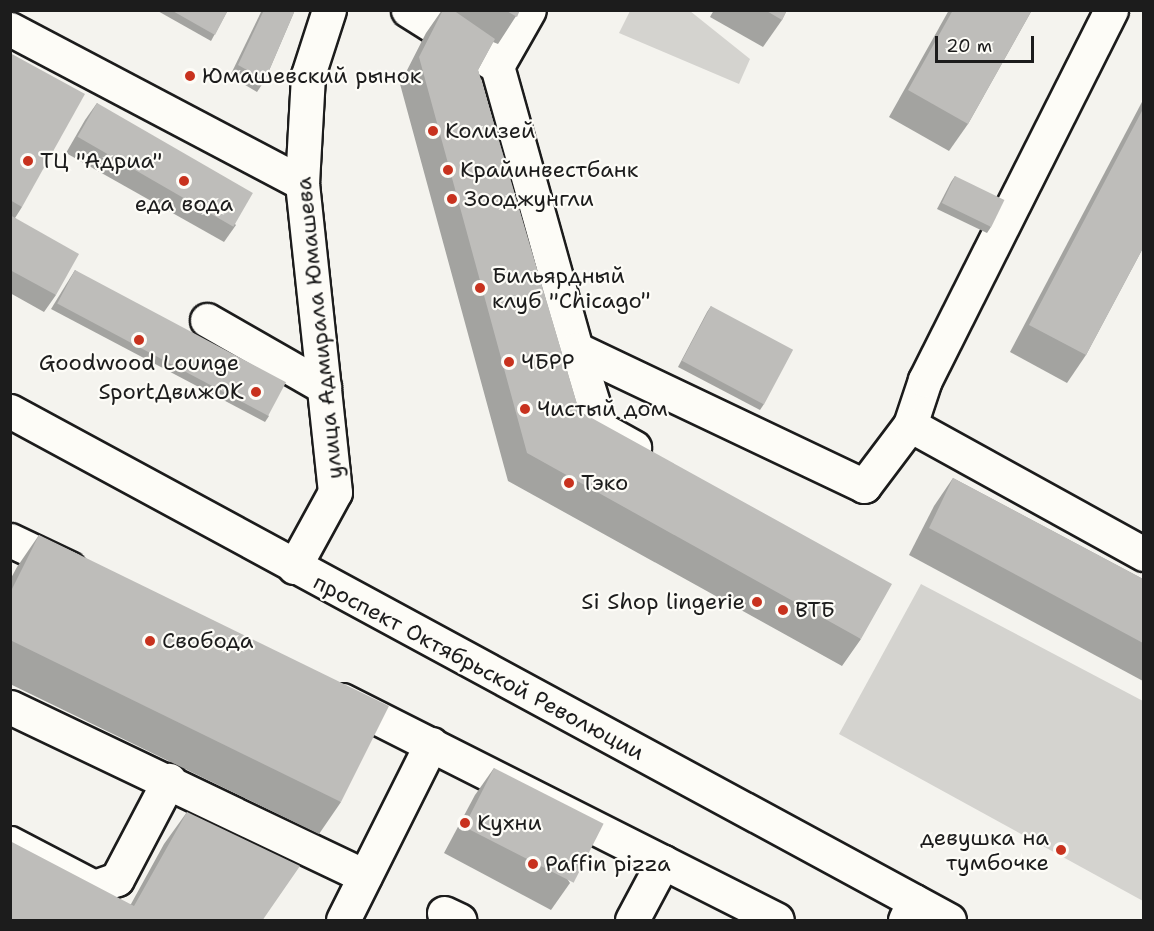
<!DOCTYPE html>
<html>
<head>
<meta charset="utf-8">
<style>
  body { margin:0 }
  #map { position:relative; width:1154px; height:931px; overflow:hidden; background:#f4f3ee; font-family:"Shantell Sans",sans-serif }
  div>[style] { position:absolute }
  .green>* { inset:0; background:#d4d3cf }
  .roads { filter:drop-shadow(2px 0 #1c1c1c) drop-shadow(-2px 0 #1c1c1c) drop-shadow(0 2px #1c1c1c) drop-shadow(0 -2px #1c1c1c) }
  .minor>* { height:33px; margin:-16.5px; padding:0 16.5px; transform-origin:16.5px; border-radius:16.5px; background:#fdfcf7 }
  .major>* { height:33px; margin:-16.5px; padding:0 16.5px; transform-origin:16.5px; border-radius:16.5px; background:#fdfcf7 }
  .wall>* { inset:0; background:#a3a3a0 }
  .building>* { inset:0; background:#bebdba; transform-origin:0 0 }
  .dots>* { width:16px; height:16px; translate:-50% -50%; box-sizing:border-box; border:3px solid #fdfcf7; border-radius:50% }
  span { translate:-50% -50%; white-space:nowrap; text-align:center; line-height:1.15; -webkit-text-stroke:4.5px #fdfcf7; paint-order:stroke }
  .poi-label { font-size:22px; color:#1c1c1c }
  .left { translate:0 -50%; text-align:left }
  .right { translate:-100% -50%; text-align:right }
  .street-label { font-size:22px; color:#1c1c1c }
  .frame { position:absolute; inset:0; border:12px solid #1c1c1c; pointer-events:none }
  .scale { position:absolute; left:935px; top:36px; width:99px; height:27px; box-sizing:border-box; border:3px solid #1c1c1c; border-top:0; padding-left:8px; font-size:18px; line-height:21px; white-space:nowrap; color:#1c1c1c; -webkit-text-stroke:4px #fdfcf7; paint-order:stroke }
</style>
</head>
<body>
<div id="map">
  <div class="green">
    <i style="clip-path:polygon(630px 11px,690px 11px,750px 59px,739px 84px,619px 33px)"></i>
    <i style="clip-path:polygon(921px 584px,1143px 701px,1143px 901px,839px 734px)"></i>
  </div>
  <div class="roads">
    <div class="minor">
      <i style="left:408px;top:10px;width:105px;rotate:32.2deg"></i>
      <i style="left:497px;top:66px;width:294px;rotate:74.4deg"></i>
      <i style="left:576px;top:349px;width:319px;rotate:25.4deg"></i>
      <i style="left:864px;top:486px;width:76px;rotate:-53deg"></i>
      <i style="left:910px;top:425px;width:47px;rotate:-71.6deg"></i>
      <i style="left:925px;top:380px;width:414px;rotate:-63.3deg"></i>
      <i style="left:10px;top:29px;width:330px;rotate:27.8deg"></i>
      <i style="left:497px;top:66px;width:64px;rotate:-60.3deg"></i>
      <i style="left:207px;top:320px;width:135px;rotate:29.8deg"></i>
      <i style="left:576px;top:349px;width:84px;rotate:72.6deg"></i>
      <i style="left:601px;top:429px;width:38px;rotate:29deg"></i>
      <i style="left:910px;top:425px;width:267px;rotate:28.9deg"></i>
      <i style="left:10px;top:540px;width:65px;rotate:25.4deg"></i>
      <i style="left:294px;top:567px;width:85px;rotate:-61.3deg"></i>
      <i style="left:335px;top:492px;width:311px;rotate:-96.1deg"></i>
      <i style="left:302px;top:183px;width:108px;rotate:-86.8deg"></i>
      <i style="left:308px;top:75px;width:68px;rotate:-72.1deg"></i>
      <i style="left:342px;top:700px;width:487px;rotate:26.8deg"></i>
      <i style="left:10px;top:707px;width:393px;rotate:25.5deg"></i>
      <i style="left:10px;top:843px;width:95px;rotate:27.6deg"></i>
      <i style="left:94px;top:887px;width:24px;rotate:-19deg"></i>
      <i style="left:117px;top:879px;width:112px;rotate:-62.3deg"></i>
      <i style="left:444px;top:913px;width:17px;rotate:25deg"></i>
      <i style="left:343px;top:920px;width:197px;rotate:-63.4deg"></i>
      <i style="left:632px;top:920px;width:66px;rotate:-61.9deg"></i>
      <i style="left:905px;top:920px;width:21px;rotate:-65deg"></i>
    </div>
    <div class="major">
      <i style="left:10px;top:411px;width:1068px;rotate:28.46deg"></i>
    </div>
  </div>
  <div class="wall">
    <i style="clip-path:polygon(156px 10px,228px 10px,211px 41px)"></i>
    <i style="clip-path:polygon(262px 10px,295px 10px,265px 80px,257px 92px,230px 76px)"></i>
    <i style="clip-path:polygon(442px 10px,520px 10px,498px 44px,493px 42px,478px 70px,579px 411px,861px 639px,842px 666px,508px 481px,400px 84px,426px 33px)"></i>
    <i style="clip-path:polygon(714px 10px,787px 10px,782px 20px,763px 47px,710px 17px)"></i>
    <i style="clip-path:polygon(949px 10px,1032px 10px,968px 124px,949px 151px,889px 117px)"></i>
    <i style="clip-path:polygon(10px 53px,22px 207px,15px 218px,56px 295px,44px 312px,10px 293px)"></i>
    <i style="clip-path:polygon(1143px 100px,1143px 248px,1086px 355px,1067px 383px,1010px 352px)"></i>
    <i style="clip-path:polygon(97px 103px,236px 225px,224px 242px,66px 153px,85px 120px)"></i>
    <i style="clip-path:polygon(955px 176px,991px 227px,987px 233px,937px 209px,951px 182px)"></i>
    <i style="clip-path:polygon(75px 270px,269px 416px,265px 422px,51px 309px)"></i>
    <i style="clip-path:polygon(711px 306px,764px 404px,760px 410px,678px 367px,707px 312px)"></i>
    <i style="clip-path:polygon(953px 478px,1143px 579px,1143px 681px,909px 555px,934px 506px)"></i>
    <i style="clip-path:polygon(39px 535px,341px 802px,319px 834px,10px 684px,10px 580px,17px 567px)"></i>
    <i style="clip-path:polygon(494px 768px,570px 883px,551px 910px,444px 853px,475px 795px)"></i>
    <i style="clip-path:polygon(187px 812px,262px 921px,10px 921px,131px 904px,164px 844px)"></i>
  </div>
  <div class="building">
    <i style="clip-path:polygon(171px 10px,228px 10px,215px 35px)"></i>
    <i style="clip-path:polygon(264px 10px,295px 10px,265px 80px,238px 65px)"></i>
    <i style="clip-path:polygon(443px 10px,453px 10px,495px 39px,478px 70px,579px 411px,892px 584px,861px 639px,527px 453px,419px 57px)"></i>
    <i style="clip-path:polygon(505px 10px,520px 10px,517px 17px)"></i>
    <i style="clip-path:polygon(765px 10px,787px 10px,782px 20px)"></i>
    <i style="clip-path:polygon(953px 10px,1032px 10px,968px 124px,908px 90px)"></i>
    <i style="clip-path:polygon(10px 53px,85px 94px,22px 207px,10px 200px)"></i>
    <i style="left:97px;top:103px;width:180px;height:39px;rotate:30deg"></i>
    <i style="clip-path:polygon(1143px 109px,1143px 248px,1086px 355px,1029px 325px)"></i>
    <i style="left:955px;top:176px;width:55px;height:30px;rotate:26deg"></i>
    <i style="clip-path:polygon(10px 215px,79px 254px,56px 295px,10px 270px)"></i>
    <i style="left:75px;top:270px;width:239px;height:38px;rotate:28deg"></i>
    <i style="left:711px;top:306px;width:93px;height:62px;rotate:28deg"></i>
    <i style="clip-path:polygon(953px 478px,1143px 579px,1143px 643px,929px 528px)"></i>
    <i style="clip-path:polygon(39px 535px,389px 706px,341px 802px,10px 640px,10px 593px)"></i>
    <i style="left:494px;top:768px;width:123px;height:66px;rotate:27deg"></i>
    <i style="clip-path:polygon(187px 812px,300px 866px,262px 921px,10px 921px,10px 841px,134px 906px)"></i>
  </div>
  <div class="dots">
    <i style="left:190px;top:76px;background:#c8321e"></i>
    <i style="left:433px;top:131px;background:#c8321e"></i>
    <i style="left:28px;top:161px;background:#c8321e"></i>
    <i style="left:448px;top:170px;background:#c8321e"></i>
    <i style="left:184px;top:181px;background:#c8321e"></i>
    <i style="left:452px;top:199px;background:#c8321e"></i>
    <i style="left:480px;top:288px;background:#c8321e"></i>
    <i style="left:139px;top:340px;background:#c8321e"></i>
    <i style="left:509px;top:362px;background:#c8321e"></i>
    <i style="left:256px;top:392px;background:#c8321e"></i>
    <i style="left:525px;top:409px;background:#c8321e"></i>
    <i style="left:569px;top:483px;background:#c8321e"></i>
    <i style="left:757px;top:602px;background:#c8321e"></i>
    <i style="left:783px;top:610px;background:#c8321e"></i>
    <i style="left:150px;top:641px;background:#c8321e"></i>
    <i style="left:465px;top:823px;background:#c8321e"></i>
    <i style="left:1061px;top:850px;background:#c8321e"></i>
    <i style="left:533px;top:864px;background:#c8321e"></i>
  </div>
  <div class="poi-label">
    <span class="left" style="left:202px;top:76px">Юмашевский рынок</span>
    <span class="left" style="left:445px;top:131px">Колизей</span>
    <span class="left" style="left:40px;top:161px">ТЦ "Адриа"</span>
    <span class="left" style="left:460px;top:170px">Крайинвестбанк</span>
    <span class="left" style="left:464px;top:199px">Зооджунгли</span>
    <span style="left:184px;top:204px">еда вода</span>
    <span class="left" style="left:492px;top:288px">Бильярдный<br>клуб "Chicago"</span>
    <span class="left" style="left:521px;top:362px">ЧБРР</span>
    <span style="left:139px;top:363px">Goodwood Lounge</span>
    <span class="right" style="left:244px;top:392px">SportДвижOK</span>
    <span class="left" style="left:537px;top:409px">Чистый дом</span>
    <span class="left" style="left:581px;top:483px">Тэко</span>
    <span class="right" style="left:745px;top:602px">Si Shop lingerie</span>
    <span class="left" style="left:795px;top:610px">ВТБ</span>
    <span class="left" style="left:162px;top:641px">Свобода</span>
    <span class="left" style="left:477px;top:823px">Кухни</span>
    <span class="right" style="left:1049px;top:850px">девушка на<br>тумбочке</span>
    <span class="left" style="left:545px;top:864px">Paffin pizza</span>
  </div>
  <div class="street-label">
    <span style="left:319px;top:328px;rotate:-96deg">улица Адмирала Юмашева</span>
    <span style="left:479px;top:667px;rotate:28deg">проспект Октябрьской Революции</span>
  </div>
  <div class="frame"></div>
  <div class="scale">20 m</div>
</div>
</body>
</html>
